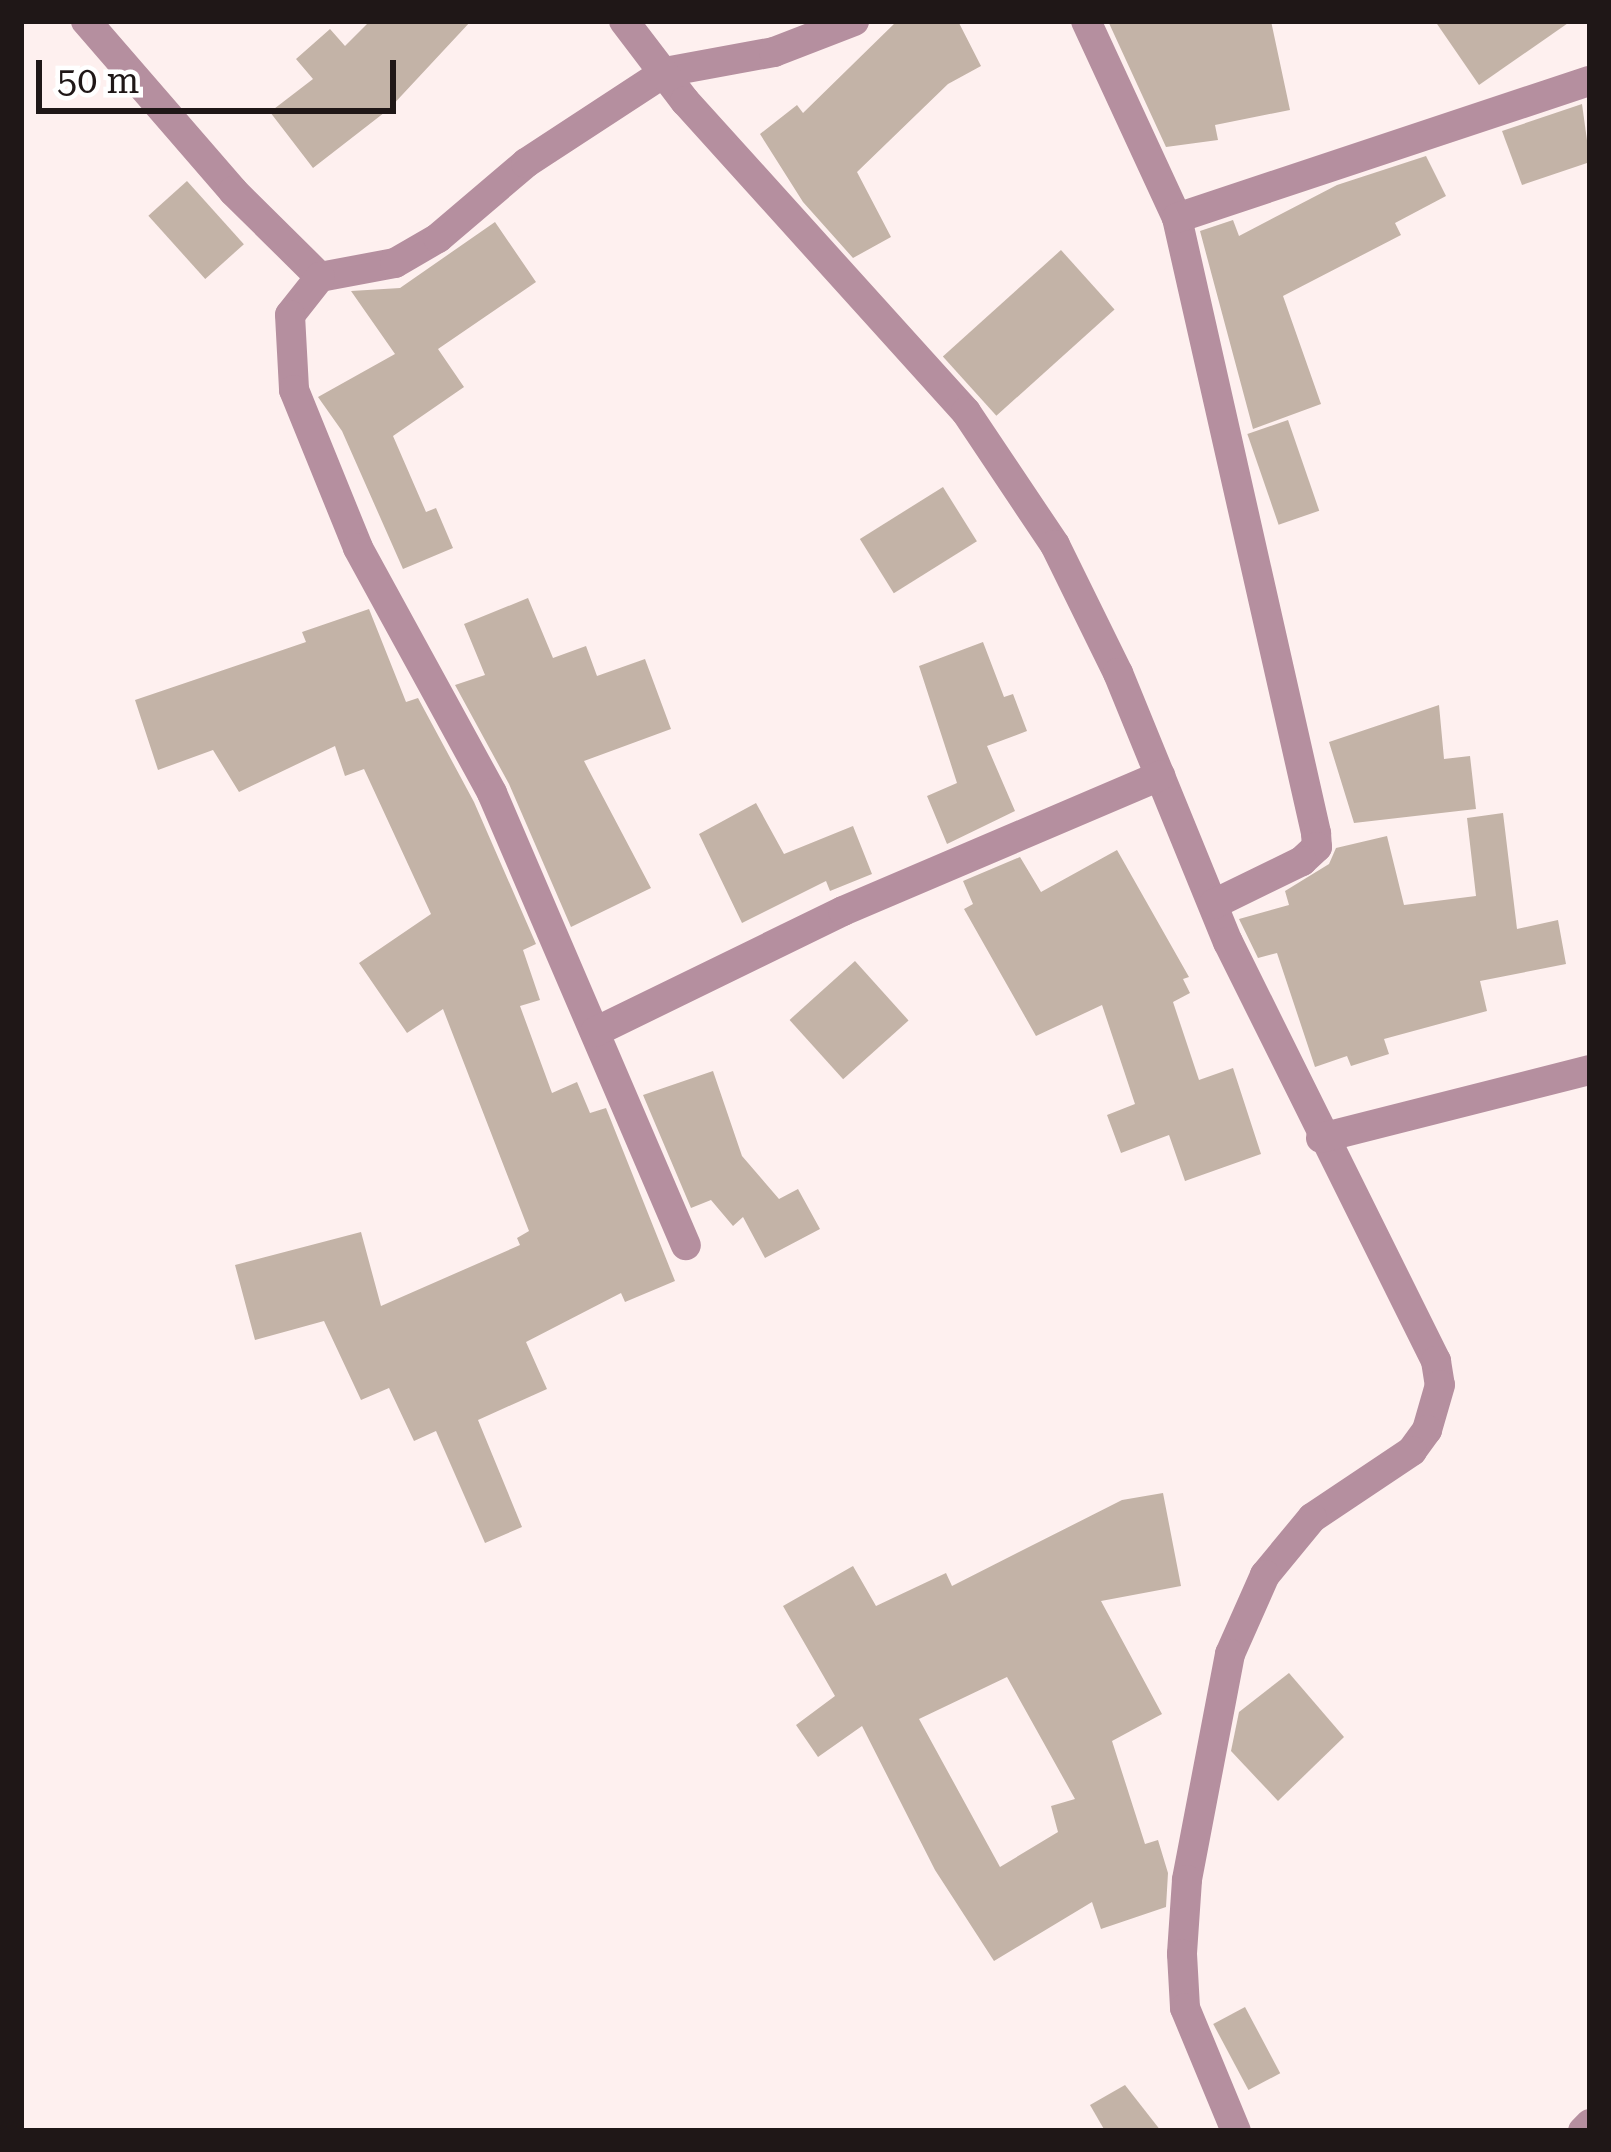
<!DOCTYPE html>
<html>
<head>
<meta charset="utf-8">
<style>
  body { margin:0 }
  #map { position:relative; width:1611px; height:2152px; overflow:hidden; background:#fef0ef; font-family:"Roboto Serif",serif }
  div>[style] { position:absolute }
  .building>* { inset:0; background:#c3b3a7; transform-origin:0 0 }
  .street>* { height:30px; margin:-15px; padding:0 15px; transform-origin:15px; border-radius:15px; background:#b58f9f }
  span { translate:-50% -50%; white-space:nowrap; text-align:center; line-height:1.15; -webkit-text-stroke:9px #fff; paint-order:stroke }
  .frame { position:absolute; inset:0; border:24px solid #1f1717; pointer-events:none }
  .scale { position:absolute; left:36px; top:60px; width:360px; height:54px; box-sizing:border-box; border:6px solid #1f1717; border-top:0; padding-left:15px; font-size:36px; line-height:42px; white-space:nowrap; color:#1f1717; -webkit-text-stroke:9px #fff; paint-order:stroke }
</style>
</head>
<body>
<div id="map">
  <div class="building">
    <i style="clip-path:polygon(370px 21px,471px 21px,389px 109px,313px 168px,270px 112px,313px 79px,296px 59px,330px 29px,345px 46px)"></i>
    <i style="clip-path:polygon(897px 21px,958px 21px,981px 66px,948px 84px,857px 172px,891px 237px,853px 258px,803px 202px,760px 134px,797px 105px,803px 113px)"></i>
    <i style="clip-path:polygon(1108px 21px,1271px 21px,1290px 110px,1215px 125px,1218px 140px,1166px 147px)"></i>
    <i style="clip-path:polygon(1435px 21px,1571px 21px,1479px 85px)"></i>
    <i style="clip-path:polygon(1582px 104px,1590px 162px,1522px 185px,1502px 131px)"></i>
    <i style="clip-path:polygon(1426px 156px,1446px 196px,1395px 223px,1401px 235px,1283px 296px,1321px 404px,1253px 429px,1200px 231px,1233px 220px,1239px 236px,1337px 185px)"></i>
    <i style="left:187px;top:181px;width:85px;height:52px;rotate:48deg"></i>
    <i style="clip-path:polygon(495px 222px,536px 282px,438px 349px,464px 387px,393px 436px,426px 512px,436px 508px,453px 548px,403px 569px,342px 431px,318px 397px,395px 354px,351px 291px,400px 288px)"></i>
    <i style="left:1061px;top:250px;width:80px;height:159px;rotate:48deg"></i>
    <i style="left:1288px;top:420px;width:96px;height:43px;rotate:71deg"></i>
    <i style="left:943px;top:487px;width:64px;height:98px;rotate:58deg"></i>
    <i style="clip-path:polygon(528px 598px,553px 658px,586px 646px,597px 676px,645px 659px,671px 729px,584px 761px,651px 888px,571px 927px,509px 784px,455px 685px,485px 675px,464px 624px)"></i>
    <i style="clip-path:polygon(369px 609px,406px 702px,418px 698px,474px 802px,536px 944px,523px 950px,540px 1000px,520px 1006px,552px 1093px,577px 1082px,590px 1113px,606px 1108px,675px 1281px,625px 1302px,621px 1293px,526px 1342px,547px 1389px,478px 1420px,522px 1527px,485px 1543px,436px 1431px,414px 1441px,389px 1388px,361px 1400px,324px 1321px,255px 1340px,235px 1265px,361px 1232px,381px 1306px,520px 1245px,517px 1238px,529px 1231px,443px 1009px,407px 1033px,359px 963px,431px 914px,364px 769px,345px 776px,335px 746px,239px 792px,213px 750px,158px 770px,135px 700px,306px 642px,302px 632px)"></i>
    <i style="clip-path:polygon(983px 642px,1004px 697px,1013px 694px,1027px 731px,987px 746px,1015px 811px,947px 844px,927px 796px,957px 783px,919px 666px)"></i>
    <i style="clip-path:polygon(1439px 705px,1444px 759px,1470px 756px,1476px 809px,1354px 823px,1329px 742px)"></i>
    <i style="clip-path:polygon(756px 803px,784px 854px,853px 826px,872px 874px,830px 891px,826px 881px,742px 923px,699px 834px)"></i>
    <i style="clip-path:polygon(1503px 813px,1517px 929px,1558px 920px,1566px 964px,1480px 981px,1487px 1011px,1384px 1039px,1389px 1054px,1351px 1066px,1347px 1056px,1315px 1067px,1277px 953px,1258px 958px,1239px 919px,1289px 905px,1285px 891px,1329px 864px,1336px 848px,1387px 836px,1404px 905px,1476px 896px,1467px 818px)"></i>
    <i style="clip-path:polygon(1117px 850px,1189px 977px,1183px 979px,1190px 993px,1173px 1002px,1199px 1080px,1233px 1068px,1261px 1154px,1185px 1181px,1169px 1135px,1121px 1153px,1107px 1115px,1135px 1104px,1102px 1005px,1036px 1036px,964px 909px,973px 904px,963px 881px,1020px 857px,1041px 892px)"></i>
    <i style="left:855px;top:961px;width:80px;height:88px;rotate:48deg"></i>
    <i style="clip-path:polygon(713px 1071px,742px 1156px,779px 1199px,798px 1189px,820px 1229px,765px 1258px,743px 1217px,733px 1226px,711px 1200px,691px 1208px,643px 1095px)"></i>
    <i style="clip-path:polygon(evenodd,1163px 1493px,1181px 1586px,1101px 1601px,1162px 1714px,1112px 1741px,1145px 1844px,1158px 1840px,1168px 1873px,1166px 1907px,1101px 1929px,1092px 1902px,994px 1961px,935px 1870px,862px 1726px,818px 1757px,796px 1725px,835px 1696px,783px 1606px,853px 1566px,876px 1606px,946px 1573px,952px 1586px,1122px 1500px,1163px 1493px,1007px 1677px,1075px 1799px,1051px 1806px,1058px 1832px,1000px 1867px,919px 1719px,1007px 1677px)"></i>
    <i style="clip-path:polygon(1289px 1673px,1344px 1737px,1278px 1801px,1231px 1751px,1239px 1712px)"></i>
    <i style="left:1245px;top:2007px;width:75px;height:36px;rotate:62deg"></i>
    <i style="clip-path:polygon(1125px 2085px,1161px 2131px,1105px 2131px,1090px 2105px)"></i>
  </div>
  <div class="street">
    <i style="left:86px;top:21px;width:225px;rotate:49.1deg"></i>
    <i style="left:233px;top:191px;width:122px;rotate:44.7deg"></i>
    <i style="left:320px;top:277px;width:76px;rotate:-10.6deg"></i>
    <i style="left:395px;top:263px;width:50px;rotate:-30.2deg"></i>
    <i style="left:438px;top:238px;width:116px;rotate:-40.4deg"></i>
    <i style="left:526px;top:163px;width:166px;rotate:-33.2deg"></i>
    <i style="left:665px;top:72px;width:111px;rotate:-10.4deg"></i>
    <i style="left:774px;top:52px;width:86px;rotate:-21.2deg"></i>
    <i style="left:624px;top:21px;width:101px;rotate:52.7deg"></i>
    <i style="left:685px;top:101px;width:419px;rotate:47.9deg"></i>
    <i style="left:966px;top:412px;width:160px;rotate:56.2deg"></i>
    <i style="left:1055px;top:545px;width:143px;rotate:63.8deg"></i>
    <i style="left:1118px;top:673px;width:291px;rotate:67.8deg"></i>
    <i style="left:1228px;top:942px;width:468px;rotate:63.6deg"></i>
    <i style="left:1436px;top:1361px;width:24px;rotate:81deg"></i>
    <i style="left:1440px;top:1385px;width:47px;rotate:106.1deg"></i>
    <i style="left:1427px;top:1430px;width:26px;rotate:126deg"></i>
    <i style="left:1412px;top:1451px;width:120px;rotate:146.2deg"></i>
    <i style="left:1312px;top:1518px;width:74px;rotate:129.5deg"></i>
    <i style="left:1265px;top:1575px;width:86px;rotate:113.9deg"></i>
    <i style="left:1230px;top:1654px;width:230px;rotate:100.8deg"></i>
    <i style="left:1187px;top:1880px;width:74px;rotate:93.9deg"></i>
    <i style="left:1182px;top:1954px;width:54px;rotate:86.8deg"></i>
    <i style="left:1185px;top:2008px;width:133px;rotate:67.5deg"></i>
    <i style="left:1086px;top:21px;width:217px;rotate:65.2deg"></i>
    <i style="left:1177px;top:218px;width:631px;rotate:77.26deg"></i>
    <i style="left:1316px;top:833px;width:14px;rotate:86deg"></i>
    <i style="left:1317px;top:847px;width:21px;rotate:137deg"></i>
    <i style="left:1302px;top:861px;width:98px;rotate:154deg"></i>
    <i style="left:1177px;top:218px;width:435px;rotate:-18.4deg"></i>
    <i style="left:320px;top:277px;width:48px;rotate:128.3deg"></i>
    <i style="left:290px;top:315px;width:75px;rotate:86.9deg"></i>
    <i style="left:294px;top:390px;width:170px;rotate:67.9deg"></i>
    <i style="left:358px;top:548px;width:279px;rotate:61.3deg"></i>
    <i style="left:492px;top:793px;width:492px;rotate:66.8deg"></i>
    <i style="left:595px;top:1032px;width:276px;rotate:-26deg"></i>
    <i style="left:843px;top:911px;width:345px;rotate:-23.1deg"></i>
    <i style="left:1321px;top:1138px;width:277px;rotate:-14.2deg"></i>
    <i style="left:1583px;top:2131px;width:10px;rotate:-45deg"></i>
  </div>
  <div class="frame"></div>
  <div class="scale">50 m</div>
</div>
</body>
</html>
